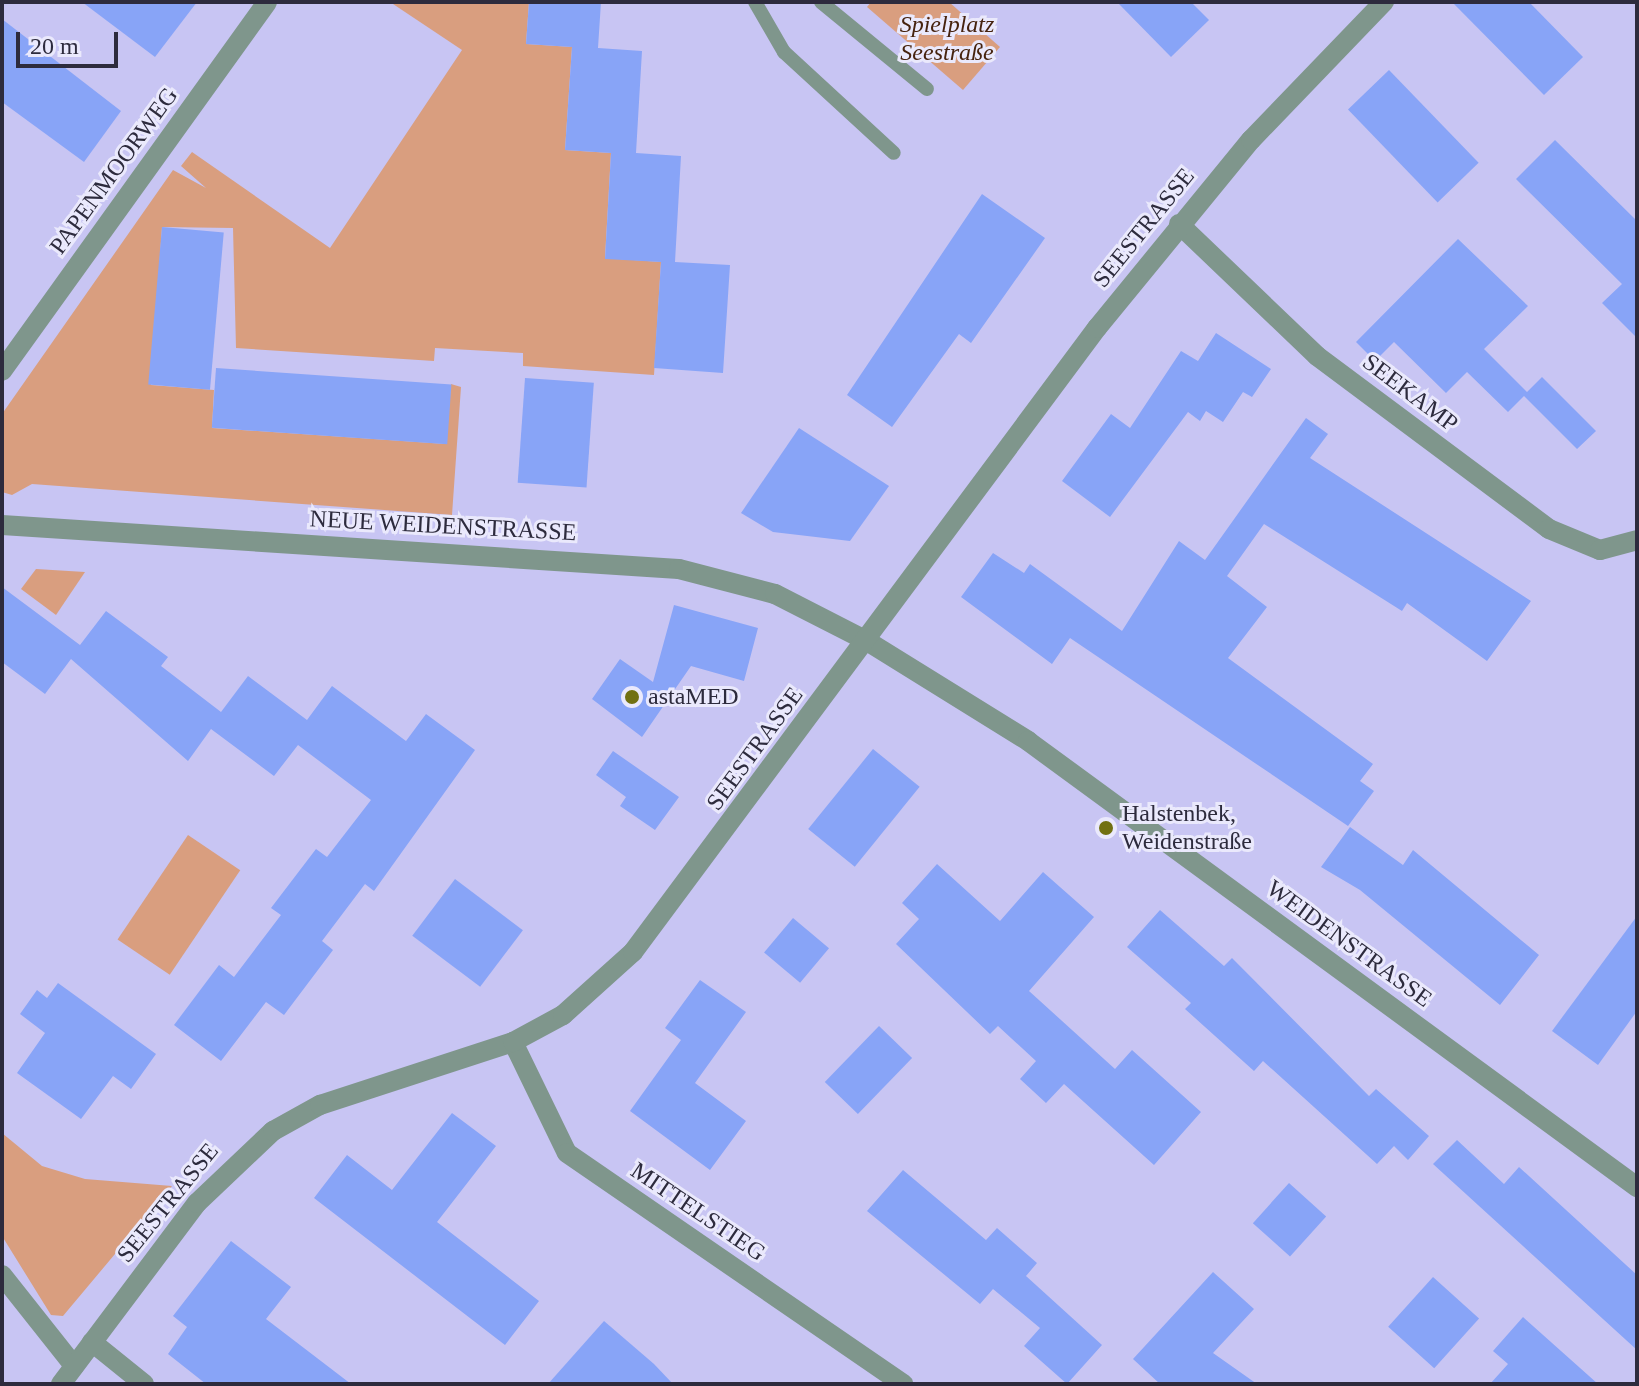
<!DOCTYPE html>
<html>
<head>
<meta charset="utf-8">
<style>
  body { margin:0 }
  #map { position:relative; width:1639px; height:1386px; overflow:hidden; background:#c8c5f3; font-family:"Times New Roman",serif }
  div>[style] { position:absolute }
  .green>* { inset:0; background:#d99e7f; transform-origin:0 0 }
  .building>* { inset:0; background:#88a4f7; transform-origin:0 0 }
  .service>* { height:14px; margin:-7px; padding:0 7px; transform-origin:7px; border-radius:7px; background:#7f968c }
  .minor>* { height:20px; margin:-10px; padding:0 10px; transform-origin:10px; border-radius:10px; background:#7f968c }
  .tertiary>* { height:20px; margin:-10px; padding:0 10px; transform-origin:10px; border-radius:10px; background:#7f968c }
  .dots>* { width:22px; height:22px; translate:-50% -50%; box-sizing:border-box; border:4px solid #eae9fc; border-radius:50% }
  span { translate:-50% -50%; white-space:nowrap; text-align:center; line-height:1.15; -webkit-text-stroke:6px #eae9fc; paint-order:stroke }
  .park-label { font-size:24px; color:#46230f; font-style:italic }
  .street-label { font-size:24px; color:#2d2b3d }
  .poi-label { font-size:24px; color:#2d2b3d }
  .left { translate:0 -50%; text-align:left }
  .frame { position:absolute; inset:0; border:4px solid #2d2b3d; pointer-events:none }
  .scale { position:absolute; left:16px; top:32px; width:102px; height:36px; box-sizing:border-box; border:4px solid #2d2b3d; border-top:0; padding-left:10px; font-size:24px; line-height:28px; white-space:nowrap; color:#2d2b3d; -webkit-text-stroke:6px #eae9fc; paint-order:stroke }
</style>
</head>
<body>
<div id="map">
  <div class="green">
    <i style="clip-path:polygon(390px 2px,529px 2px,526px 44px,572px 47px,565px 150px,611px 153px,605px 258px,661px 262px,654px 375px,523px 366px,523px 353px,435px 348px,434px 361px,236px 348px,233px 228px,162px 227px,151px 385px,214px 390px,212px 428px,446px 444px,451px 384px,461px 387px,452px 515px,32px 484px,12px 495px,2px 492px,2px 414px,173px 170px,206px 188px,181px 166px,192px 152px,330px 248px,462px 50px)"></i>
    <i style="clip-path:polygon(871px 2px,949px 2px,1000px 47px,963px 90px,867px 7px)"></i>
    <i style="clip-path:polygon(36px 569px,85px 572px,56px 615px,21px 589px)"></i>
    <i style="left:188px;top:835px;width:63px;height:126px;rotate:34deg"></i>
    <i style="clip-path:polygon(2px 1133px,42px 1166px,85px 1179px,172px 1186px,63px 1316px,51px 1315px,2px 1236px)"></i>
  </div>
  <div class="building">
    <i style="clip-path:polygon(82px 2px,197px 2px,155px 57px)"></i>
    <i style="clip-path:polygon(529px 2px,601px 2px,598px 48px,642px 51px,636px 153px,681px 156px,675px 262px,730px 265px,723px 373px,654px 368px,661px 262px,605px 259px,611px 153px,565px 150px,572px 47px,526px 44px)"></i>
    <i style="clip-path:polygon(1117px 2px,1191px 2px,1209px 20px,1171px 57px)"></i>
    <i style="clip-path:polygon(1452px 2px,1529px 2px,1583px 57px,1544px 95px)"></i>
    <i style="clip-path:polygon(2px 19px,121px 111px,84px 162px,2px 102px)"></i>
    <i style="left:1389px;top:70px;width:129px;height:57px;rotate:46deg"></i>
    <i style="clip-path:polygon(1555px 140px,1637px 221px,1637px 338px,1602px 303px,1622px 284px,1516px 179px)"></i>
    <i style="clip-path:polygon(982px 194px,1045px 238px,971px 343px,959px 334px,892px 427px,847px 395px)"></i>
    <i style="left:162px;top:227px;width:62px;height:158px;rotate:5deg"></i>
    <i style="clip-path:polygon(1458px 239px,1528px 306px,1484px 349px,1527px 392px,1542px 377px,1596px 431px,1577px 449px,1524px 396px,1508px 412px,1467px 372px,1446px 393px,1394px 342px,1375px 361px,1356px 342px)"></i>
    <i style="clip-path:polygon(1216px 333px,1271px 369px,1252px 397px,1243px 392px,1223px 422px,1206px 411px,1200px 421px,1188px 412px,1110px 517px,1062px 481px,1111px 414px,1130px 428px,1181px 351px,1198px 361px)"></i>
    <i style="left:216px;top:368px;width:236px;height:60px;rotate:4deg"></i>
    <i style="left:525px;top:378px;width:69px;height:105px;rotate:4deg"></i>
    <i style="clip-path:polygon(1306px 418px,1328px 434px,1310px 458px,1531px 601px,1487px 661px,1407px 603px,1402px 611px,1264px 524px,1227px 576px,1267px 607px,1228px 658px,1373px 764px,1360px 781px,1374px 791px,1348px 826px,1070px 638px,1052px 664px,961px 597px,993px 553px,1024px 573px,1030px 564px,1122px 631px,1179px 541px,1205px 560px)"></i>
    <i style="clip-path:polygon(799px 428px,889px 486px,850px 541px,773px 532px,741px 513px)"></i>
    <i style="clip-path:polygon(2px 587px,80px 645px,106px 611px,168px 657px,161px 666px,221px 712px,248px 676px,307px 720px,332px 686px,406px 741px,426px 714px,475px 750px,374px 891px,365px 884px,322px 941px,333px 950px,284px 1015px,266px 1002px,221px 1061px,174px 1025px,219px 965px,234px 977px,281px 915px,271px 908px,316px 849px,327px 857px,371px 800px,298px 745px,274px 776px,211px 729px,188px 761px,71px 659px,45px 694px,2px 662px)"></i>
    <i style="clip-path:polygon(674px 605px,758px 628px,744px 681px,691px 666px,642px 737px,592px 699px,620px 659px,653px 682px)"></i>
    <i style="left:873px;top:749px;width:60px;height:103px;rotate:39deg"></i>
    <i style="clip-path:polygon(613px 751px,679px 797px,655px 830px,620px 806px,626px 797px,596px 775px)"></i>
    <i style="clip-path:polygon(1350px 827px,1403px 865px,1413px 850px,1539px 955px,1500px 1005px,1360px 890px,1321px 867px)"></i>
    <i style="clip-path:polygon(937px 864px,1000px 921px,1043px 872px,1094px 917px,1029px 991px,1115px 1069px,1132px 1050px,1201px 1112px,1154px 1165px,1064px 1084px,1046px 1103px,1020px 1079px,1036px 1061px,998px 1026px,990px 1034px,896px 944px,919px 919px,902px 903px)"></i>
    <i style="left:455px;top:879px;width:85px;height:71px;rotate:37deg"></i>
    <i style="clip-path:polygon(1160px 910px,1224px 966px,1232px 958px,1369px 1096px,1376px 1089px,1429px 1136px,1408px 1160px,1394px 1146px,1377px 1164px,1263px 1061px,1254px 1071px,1185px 1009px,1191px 1003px,1127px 947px)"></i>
    <i style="clip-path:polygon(1637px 916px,1637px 1011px,1598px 1065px,1552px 1031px)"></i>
    <i style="left:793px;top:918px;width:47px;height:45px;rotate:40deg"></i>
    <i style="clip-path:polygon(700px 980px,746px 1012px,695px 1083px,746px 1121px,710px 1170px,630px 1111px,681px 1040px,665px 1028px)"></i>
    <i style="clip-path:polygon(58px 983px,156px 1054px,131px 1089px,113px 1076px,81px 1119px,17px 1073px,45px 1033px,20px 1014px,37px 990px,47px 998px)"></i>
    <i style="left:879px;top:1026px;width:46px;height:78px;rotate:44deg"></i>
    <i style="clip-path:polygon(452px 1113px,496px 1146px,437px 1222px,539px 1301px,505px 1345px,314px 1198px,347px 1155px,392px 1190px)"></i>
    <i style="clip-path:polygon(1457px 1140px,1504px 1184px,1519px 1167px,1637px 1275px,1637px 1350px,1433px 1164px)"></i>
    <i style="clip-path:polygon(903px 1170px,986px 1240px,997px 1228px,1037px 1263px,1026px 1276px,1102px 1345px,1067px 1384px,1024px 1346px,1040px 1328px,993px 1289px,980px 1304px,867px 1211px)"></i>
    <i style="left:1289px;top:1183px;width:50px;height:54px;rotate:42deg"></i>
    <i style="clip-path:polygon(231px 1241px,291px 1287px,266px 1319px,351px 1384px,206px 1384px,168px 1354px,187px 1327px,173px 1316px)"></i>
    <i style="clip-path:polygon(1213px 1272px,1254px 1309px,1213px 1353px,1257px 1384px,1160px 1384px,1133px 1359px)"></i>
    <i style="left:1433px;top:1277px;width:62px;height:67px;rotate:42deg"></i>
    <i style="clip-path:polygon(1523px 1317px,1598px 1384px,1490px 1384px,1508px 1364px,1493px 1351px)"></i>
    <i style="clip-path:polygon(604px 1321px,654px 1364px,673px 1384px,548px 1384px)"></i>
  </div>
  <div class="service">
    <i style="left:755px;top:2px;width:58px;rotate:59.9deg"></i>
    <i style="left:784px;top:52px;width:149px;rotate:42.6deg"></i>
    <i style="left:821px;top:2px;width:137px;rotate:39.4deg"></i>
  </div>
  <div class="minor">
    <i style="left:1179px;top:224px;width:191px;rotate:43.7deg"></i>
    <i style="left:1317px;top:356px;width:289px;rotate:36.7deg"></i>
    <i style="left:1549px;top:529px;width:55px;rotate:22.4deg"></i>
    <i style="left:1600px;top:550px;width:38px;rotate:-15deg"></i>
    <i style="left:2px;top:371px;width:454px;rotate:-54.3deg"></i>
    <i style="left:2px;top:525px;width:678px;rotate:3.72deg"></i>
    <i style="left:679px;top:569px;width:99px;rotate:14.6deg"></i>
    <i style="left:775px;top:594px;width:103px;rotate:27.1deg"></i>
    <i style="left:513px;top:1042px;width:123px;rotate:64.1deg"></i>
    <i style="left:567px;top:1153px;width:408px;rotate:34.5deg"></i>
    <i style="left:2px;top:1275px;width:116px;rotate:51.6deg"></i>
    <i style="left:92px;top:1342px;width:67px;rotate:38.9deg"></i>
  </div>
  <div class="tertiary">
    <i style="left:867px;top:641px;width:190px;rotate:31.8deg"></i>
    <i style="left:1028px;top:741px;width:755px;rotate:36.22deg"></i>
    <i style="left:61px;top:1384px;width:226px;rotate:-53.1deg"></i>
    <i style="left:197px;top:1203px;width:105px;rotate:-43.5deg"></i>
    <i style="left:273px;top:1131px;width:54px;rotate:-29deg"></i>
    <i style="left:320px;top:1105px;width:203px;rotate:-18.1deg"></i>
    <i style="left:513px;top:1042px;width:57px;rotate:-28.4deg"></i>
    <i style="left:563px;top:1015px;width:94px;rotate:-42deg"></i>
    <i style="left:633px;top:952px;width:778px;rotate:-53.37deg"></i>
    <i style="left:1097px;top:328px;width:243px;rotate:-50.7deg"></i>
    <i style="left:1251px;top:140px;width:192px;rotate:-46.1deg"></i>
  </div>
  <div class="dots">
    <i style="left:632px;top:697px;background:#717012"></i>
    <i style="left:1106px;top:828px;background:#717012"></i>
  </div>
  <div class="park-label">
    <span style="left:947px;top:39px">Spielplatz<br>Seestraße</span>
  </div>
  <div class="street-label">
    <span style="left:114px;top:171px;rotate:-54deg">PAPENMOORWEG</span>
    <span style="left:1144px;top:228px;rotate:-51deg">SEESTRASSE</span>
    <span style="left:1410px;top:393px;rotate:37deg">SEEKAMP</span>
    <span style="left:443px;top:526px;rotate:3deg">NEUE WEIDENSTRASSE</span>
    <span style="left:755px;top:749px;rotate:-54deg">SEESTRASSE</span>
    <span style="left:1349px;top:944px;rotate:36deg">WEIDENSTRASSE</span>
    <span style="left:168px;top:1203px;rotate:-51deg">SEESTRASSE</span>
    <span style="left:698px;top:1212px;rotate:34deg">MITTELSTIEG</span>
  </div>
  <div class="poi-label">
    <span class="left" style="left:648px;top:697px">astaMED</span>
    <span class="left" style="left:1122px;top:828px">Halstenbek,<br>Weidenstraße</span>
  </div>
  <div class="frame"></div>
  <div class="scale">20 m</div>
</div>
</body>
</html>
